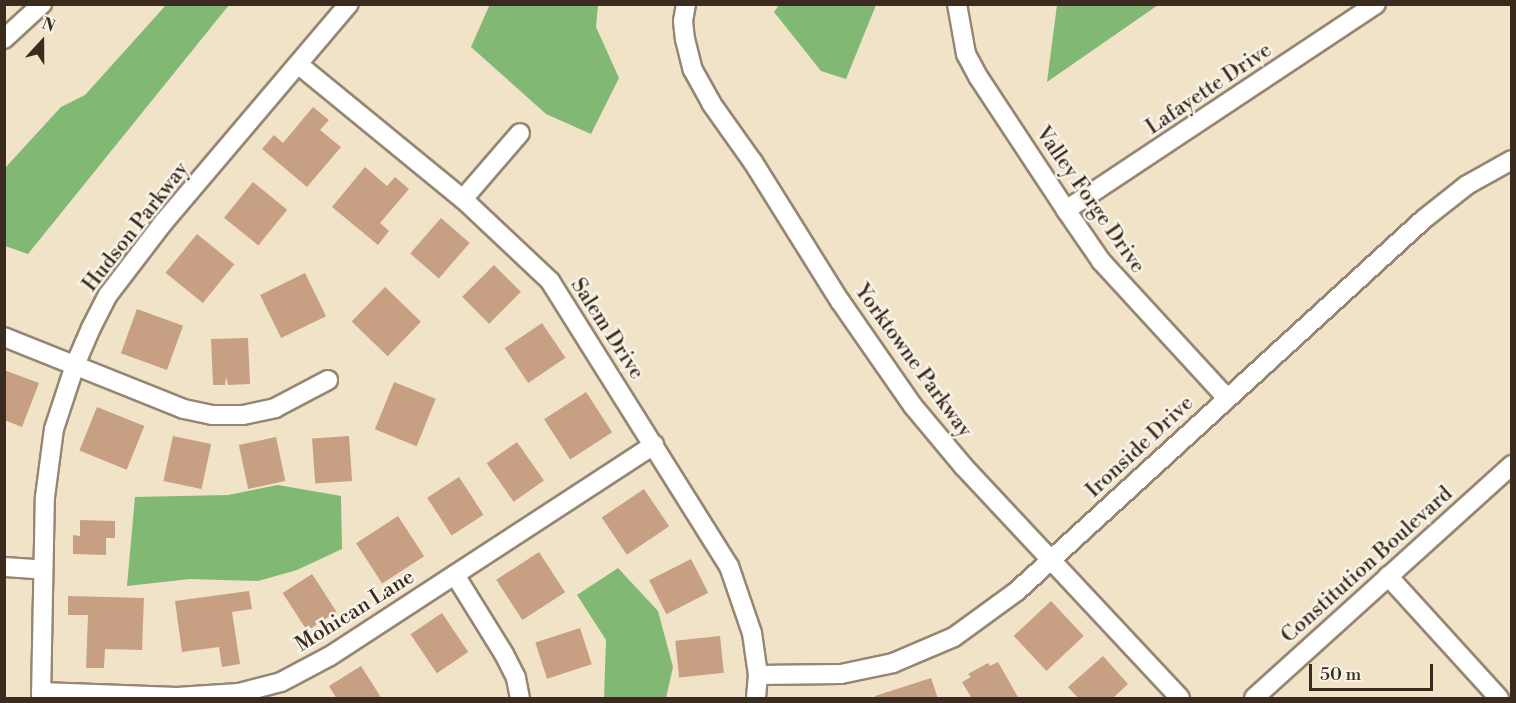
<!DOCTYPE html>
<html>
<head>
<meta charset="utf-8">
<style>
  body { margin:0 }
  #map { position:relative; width:1516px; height:703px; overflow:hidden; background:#f1e3c8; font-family:"Libre Bodoni",serif }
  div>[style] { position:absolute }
  .forest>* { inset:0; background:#81b874 }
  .building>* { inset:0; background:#c79f83; transform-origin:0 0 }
  .roads { filter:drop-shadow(2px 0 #968673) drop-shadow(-2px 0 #968673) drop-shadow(0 2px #968673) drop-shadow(0 -2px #968673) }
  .minor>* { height:18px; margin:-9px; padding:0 9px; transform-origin:9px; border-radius:9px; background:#fff }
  span { translate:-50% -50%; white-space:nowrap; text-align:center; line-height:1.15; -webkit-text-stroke:5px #f7f3e8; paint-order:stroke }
  .street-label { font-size:21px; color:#3b2a1e }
  .frame { position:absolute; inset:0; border:6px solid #3b2a1e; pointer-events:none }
  .north { position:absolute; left:12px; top:12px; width:60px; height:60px; -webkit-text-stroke:4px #f7f3e8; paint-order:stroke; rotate:21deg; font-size:16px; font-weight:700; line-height:24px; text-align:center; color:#3b2a1e }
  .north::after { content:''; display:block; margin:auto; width:21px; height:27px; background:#3b2a1e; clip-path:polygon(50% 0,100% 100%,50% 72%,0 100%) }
  .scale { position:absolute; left:1309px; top:664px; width:124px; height:27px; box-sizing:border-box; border:3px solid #3b2a1e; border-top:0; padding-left:8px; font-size:18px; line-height:21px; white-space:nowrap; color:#3b2a1e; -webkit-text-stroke:4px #f7f3e8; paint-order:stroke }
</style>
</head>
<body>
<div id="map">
  <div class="forest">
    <i style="clip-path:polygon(490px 4px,598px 5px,596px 27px,619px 78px,591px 134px,546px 114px,471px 47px)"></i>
    <i style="clip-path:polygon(166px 5px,229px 5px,28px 254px,5px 246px,5px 168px,61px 107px,85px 95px)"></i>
    <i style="clip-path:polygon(779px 5px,876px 5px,846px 79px,821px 71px,774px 12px)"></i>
    <i style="clip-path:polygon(1057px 5px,1057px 4px,1158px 5px,1047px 82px)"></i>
    <i style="clip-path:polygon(278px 485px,341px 496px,342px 549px,297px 570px,258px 581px,190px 579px,127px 586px,135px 497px,228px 495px)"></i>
    <i style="clip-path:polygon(618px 568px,658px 611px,673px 667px,666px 698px,604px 698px,606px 640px,577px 595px)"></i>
  </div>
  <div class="building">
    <i style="clip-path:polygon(313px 107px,329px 120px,320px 130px,341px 147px,307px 187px,262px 149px,274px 135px,283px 143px)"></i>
    <i style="clip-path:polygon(365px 167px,387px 186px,395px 177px,409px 189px,380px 223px,389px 231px,378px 245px,332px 207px)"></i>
    <i style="left:253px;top:182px;width:44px;height:46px;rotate:39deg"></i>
    <i style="left:441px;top:218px;width:38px;height:47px;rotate:41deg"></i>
    <i style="left:197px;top:234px;width:48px;height:50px;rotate:39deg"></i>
    <i style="left:494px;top:265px;width:38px;height:45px;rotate:45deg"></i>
    <i style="left:305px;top:273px;width:48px;height:50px;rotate:64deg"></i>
    <i style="left:385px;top:287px;width:50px;height:48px;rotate:44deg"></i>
    <i style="left:137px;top:309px;width:49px;height:47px;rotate:20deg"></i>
    <i style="left:542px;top:323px;width:42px;height:45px;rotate:56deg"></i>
    <i style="clip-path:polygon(248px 338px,250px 384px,228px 385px,226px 377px,225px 385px,213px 385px,211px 339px)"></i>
    <i style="clip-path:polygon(4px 370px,39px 383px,22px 427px,4px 420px)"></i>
    <i style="left:394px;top:382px;width:45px;height:51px;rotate:22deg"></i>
    <i style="left:586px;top:392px;width:48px;height:50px;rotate:57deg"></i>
    <i style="left:97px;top:407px;width:51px;height:47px;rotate:22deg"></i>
    <i style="left:173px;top:436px;width:39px;height:46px;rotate:12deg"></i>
    <i style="left:349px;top:436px;width:45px;height:37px;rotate:86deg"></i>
    <i style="left:276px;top:437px;width:45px;height:38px;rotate:78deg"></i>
    <i style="left:517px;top:442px;width:47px;height:37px;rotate:55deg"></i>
    <i style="left:459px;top:477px;width:45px;height:38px;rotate:57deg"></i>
    <i style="left:644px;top:489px;width:45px;height:51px;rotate:56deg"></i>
    <i style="left:398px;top:516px;width:48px;height:50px;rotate:57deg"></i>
    <i style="clip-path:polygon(80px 520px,115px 521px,115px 538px,106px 538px,106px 555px,73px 554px,73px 535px,80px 536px)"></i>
    <i style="left:539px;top:552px;width:48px;height:51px;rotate:57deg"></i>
    <i style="left:691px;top:559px;width:38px;height:47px;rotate:63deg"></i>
    <i style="left:312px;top:574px;width:45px;height:35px;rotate:57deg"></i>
    <i style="clip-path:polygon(249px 591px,252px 609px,232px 612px,240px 664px,222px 667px,219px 647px,182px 652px,175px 601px)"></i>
    <i style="clip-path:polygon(68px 596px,144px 598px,142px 650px,105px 649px,104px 668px,86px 668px,88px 615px,68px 615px)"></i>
    <i style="left:1051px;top:601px;width:48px;height:51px;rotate:47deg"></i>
    <i style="left:442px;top:613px;width:47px;height:38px;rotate:56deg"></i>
    <i style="left:580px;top:628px;width:38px;height:47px;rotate:72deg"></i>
    <i style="left:720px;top:636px;width:37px;height:45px;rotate:84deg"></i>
    <i style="clip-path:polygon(1103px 656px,1128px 684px,1112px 699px,1079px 699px,1068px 687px)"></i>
    <i style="clip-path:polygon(998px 662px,1019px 699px,972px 699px,962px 682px,971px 677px,968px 674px,988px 663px,990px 666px)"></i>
    <i style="clip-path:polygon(361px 666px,382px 699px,337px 699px,329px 686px)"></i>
    <i style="clip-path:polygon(931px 678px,938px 699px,876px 699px,875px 696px)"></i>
  </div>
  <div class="roads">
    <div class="minor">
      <i style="left:686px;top:4px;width:17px;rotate:100deg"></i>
      <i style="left:683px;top:21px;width:18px;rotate:84deg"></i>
      <i style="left:685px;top:39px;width:32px;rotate:76deg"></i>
      <i style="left:693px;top:70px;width:38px;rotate:61deg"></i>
      <i style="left:711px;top:103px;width:72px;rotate:54.6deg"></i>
      <i style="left:753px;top:162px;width:164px;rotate:58deg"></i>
      <i style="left:840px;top:301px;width:128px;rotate:55.2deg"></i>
      <i style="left:913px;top:406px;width:80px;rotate:50.1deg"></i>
      <i style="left:964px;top:467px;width:316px;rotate:46.9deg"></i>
      <i style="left:957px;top:4px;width:51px;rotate:79.8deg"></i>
      <i style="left:966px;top:54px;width:27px;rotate:62deg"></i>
      <i style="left:979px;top:78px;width:158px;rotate:56.6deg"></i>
      <i style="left:1066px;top:210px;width:62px;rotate:55.5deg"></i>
      <i style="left:1101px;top:261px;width:186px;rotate:47.4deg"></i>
      <i style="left:4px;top:39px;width:52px;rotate:-42.6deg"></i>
      <i style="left:299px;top:65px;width:212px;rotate:39.3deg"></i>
      <i style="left:463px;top:199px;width:120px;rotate:43.3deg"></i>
      <i style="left:550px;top:281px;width:337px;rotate:57.9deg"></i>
      <i style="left:729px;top:566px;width:71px;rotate:71.1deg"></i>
      <i style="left:752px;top:633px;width:42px;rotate:81.9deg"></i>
      <i style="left:758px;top:675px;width:23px;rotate:95deg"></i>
      <i style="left:463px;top:199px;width:87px;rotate:-49.2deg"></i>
      <i style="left:1066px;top:210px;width:372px;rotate:-33.6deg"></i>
      <i style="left:4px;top:337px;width:194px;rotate:21.8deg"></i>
      <i style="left:184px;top:409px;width:29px;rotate:12deg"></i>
      <i style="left:212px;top:415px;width:31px"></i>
      <i style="left:243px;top:415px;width:33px;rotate:-12deg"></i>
      <i style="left:275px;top:408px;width:60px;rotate:-27.8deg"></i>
      <i style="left:4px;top:567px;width:39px;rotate:4deg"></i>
      <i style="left:455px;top:575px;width:93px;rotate:58.2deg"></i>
      <i style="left:504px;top:654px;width:27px;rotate:63deg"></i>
      <i style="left:516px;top:678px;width:20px;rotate:79deg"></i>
      <i style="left:1388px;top:576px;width:165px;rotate:47.7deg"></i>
      <i style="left:758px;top:675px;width:83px;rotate:-0.7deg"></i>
      <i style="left:841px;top:674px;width:53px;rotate:-11.9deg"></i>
      <i style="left:893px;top:663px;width:66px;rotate:-23.1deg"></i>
      <i style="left:954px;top:637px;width:78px;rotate:-36.1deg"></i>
      <i style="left:1017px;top:591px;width:551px;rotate:-42.43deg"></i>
      <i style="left:1424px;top:219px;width:55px;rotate:-38.3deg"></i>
      <i style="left:1467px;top:185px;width:51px;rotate:-29.1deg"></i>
      <i style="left:41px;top:692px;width:136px;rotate:2.1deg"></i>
      <i style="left:177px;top:697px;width:62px;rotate:-3.7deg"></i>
      <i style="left:239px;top:693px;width:43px;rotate:-14.7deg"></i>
      <i style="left:281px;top:682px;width:55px;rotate:-28deg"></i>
      <i style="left:330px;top:656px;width:387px;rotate:-33.1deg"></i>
      <i style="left:41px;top:698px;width:201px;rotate:-88.9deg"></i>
      <i style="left:45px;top:497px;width:69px;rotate:-82.5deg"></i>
      <i style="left:54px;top:429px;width:67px;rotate:-71.8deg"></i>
      <i style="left:75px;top:365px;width:40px;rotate:-66.6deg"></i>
      <i style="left:91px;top:328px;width:37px;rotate:-63deg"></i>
      <i style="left:108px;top:295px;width:91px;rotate:-52.6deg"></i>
      <i style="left:163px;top:223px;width:287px;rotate:-49.7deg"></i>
      <i style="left:1254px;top:698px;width:348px;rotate:-42.1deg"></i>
    </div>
  </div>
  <div class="street-label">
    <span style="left:1209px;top:89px;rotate:-34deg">Lafayette Drive</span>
    <span style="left:1090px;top:200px;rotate:55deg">Valley Forge Drive</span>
    <span style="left:136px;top:227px;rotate:-52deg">Hudson Parkway</span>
    <span style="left:607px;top:329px;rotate:57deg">Salem Drive</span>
    <span style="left:913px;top:361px;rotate:54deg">Yorktowne Parkway</span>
    <span style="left:1140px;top:447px;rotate:-43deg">Ironside Drive</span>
    <span style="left:1367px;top:565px;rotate:-42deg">Constitution Boulevard</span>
    <span style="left:355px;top:611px;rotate:-32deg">Mohican Lane</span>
  </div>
  <div class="frame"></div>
  <div class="north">N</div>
  <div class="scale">50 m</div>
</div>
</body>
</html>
